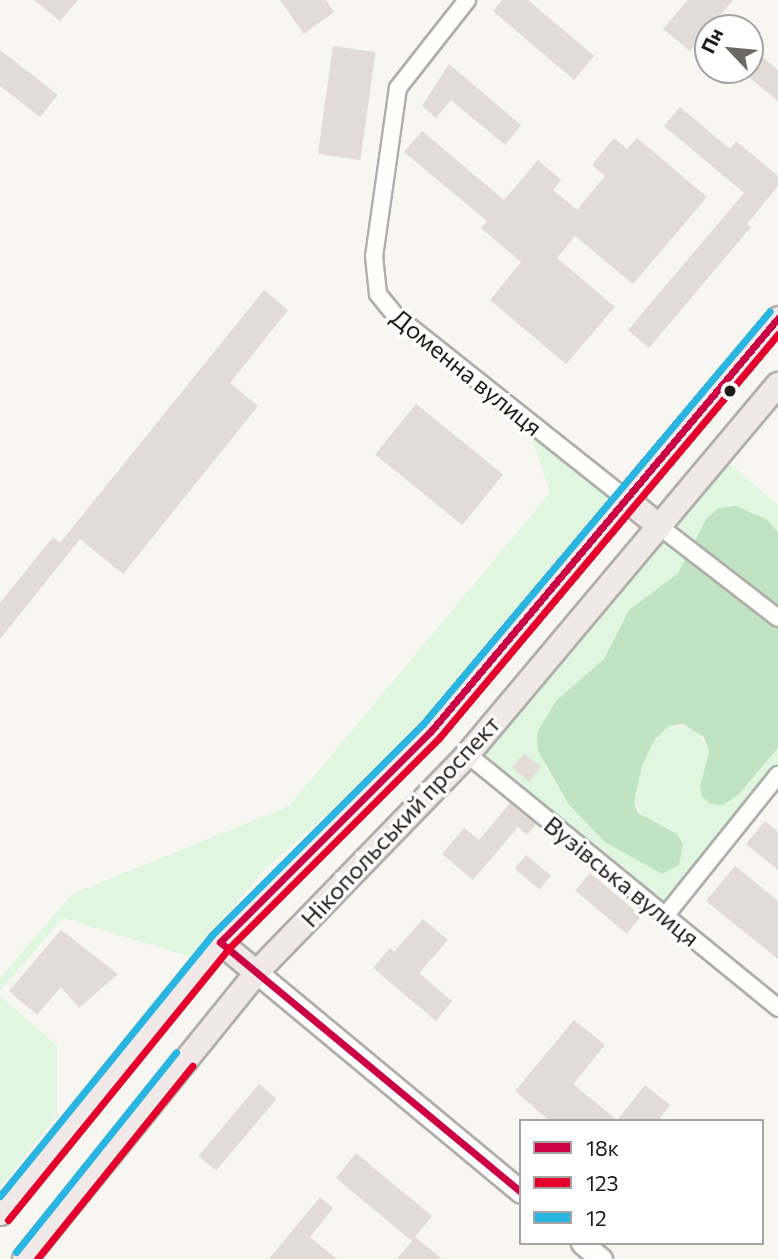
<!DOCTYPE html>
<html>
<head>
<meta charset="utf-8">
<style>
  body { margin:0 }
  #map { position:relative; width:778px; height:1259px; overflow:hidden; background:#f8f6f0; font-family:Commissioner,sans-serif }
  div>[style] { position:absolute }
  .green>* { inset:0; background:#e0f6e1 }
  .forest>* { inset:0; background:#bfe3c3 }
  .building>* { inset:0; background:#e2dbd6; transform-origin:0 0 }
  .roads { filter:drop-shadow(2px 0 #b0aeaa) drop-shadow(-2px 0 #b0aeaa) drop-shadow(0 2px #b0aeaa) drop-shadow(0 -2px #b0aeaa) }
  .street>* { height:16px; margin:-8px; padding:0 8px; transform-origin:8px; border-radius:8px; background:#fefefd }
  .secondary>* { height:21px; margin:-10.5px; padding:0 10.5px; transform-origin:10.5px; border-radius:10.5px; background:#fefefd }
  .primary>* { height:23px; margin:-11.5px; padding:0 11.5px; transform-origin:11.5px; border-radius:11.5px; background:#f0e9e8 }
  .bus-1>* { height:7px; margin:-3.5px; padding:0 3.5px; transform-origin:3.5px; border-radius:3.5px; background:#c04 }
  .bus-2>* { height:7px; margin:-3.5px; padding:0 3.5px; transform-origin:3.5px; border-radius:3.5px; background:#e4002b }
  .bus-3>* { height:7px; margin:-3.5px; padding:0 3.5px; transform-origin:3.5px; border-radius:3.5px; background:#29b5e2 }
  .dots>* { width:19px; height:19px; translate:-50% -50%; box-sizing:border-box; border:4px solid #fff; border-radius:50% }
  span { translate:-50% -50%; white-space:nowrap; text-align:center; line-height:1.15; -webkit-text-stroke:6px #fff; paint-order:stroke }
  .street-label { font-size:24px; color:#1e1c19 }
  .legend { position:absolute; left:519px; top:1119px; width:245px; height:126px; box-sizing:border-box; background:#fff; border:2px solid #a5a4a3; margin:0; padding:9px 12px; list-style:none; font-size:21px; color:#1e1c19 }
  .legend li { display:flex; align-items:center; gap:14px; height:35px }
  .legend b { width:35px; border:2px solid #a5a4a3 }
  .north { position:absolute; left:694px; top:14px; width:70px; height:70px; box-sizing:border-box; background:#fff; border:2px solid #a5a4a3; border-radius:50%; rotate:296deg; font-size:19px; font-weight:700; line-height:28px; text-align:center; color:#1e1c19 }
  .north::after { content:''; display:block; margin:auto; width:24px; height:32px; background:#6a6864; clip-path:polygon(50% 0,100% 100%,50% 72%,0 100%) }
</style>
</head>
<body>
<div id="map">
  <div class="green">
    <i style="clip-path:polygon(530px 433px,616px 502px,429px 725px,265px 869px,191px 957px,63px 918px,0 991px,0 978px,72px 894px,289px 806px,550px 493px)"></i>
    <i style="clip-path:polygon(725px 460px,778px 505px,778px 532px,752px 511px,706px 519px,678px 573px,629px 610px,604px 659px,575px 685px,545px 765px,569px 806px,605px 842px,662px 874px,664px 827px,648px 821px,633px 802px,642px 766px,655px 739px,669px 726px,696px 728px,709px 752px,700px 786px,738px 795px,778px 748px,778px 766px,664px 907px,476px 754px)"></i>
    <i style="clip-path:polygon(0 995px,57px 1046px,57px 1116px,0 1188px)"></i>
  </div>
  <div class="forest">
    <i style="clip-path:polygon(736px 506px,766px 519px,778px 532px,778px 748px,738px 795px,723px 805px,711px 804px,702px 797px,700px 786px,709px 752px,704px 737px,683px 724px,669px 726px,655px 739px,642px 766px,634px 802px,638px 813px,677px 834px,683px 844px,679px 865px,662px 874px,605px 842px,569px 805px,538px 751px,537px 733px,556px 701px,604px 659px,629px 610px,678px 573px,706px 519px,719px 508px)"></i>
  </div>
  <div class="building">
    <i style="clip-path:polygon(34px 0,78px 0,60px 21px)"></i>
    <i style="clip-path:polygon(280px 0,326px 0,334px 12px,304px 34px)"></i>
    <i style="clip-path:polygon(502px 0,528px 0,594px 56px,574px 80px,493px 11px)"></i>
    <i style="clip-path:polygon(688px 0,733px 0,690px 51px,663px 29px)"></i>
    <i style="left:333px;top:46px;width:43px;height:109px;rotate:8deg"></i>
    <i style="clip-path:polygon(750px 46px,778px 70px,778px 101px,750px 78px)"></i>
    <i style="clip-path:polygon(0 50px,58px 95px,40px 117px,0 86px)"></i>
    <i style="clip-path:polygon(449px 64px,521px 125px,505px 145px,451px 100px,436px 118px,422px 106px)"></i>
    <i style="clip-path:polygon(680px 107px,730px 149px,736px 141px,778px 176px,778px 186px,747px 224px,751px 227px,649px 348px,628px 330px,744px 193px,664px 126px)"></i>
    <i style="clip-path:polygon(422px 131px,504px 200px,538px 160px,561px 180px,553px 190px,577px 210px,605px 176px,592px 165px,614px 138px,627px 149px,637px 138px,707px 197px,633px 284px,575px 236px,557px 258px,615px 307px,566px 364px,490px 300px,521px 262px,481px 228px,487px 221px,404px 152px)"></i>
    <i style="clip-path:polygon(264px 290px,288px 310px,230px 383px,258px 406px,123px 574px,80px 539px,0 639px,0 603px,53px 537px,60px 543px)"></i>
    <i style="left:416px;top:404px;width:112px;height:65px;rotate:39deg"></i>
    <i style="left:524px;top:753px;width:22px;height:19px;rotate:39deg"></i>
    <i style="clip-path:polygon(510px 803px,536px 824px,527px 835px,518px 827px,473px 880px,442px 854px,464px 828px,479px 840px)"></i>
    <i style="clip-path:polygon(765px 821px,778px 832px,778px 870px,746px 844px)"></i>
    <i style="left:526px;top:855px;width:32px;height:18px;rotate:39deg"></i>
    <i style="clip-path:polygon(735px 866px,778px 901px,778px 959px,706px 901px)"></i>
    <i style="left:590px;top:873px;width:67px;height:23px;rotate:40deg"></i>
    <i style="clip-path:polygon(423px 919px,448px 940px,419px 973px,452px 1001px,436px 1021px,373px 968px,390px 948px,394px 952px)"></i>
    <i style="clip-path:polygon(61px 930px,118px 974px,79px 1008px,61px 987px,37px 1015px,9px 991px)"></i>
    <i style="clip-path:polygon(574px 1020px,605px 1045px,573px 1084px,617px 1120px,645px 1085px,670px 1105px,658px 1121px,550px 1121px,515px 1091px)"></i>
    <i style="left:259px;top:1084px;width:23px;height:94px;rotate:40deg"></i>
    <i style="clip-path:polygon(356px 1153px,432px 1216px,415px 1237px,442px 1259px,397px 1259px,412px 1241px,336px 1178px)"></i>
    <i style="clip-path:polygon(320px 1197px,333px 1208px,310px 1237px,337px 1259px,269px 1259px)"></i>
  </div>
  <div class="roads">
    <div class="street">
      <i style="left:467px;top:0;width:112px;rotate:128.1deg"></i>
      <i style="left:398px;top:88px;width:170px;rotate:98.1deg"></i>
      <i style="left:374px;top:256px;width:38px;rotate:84deg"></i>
      <i style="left:378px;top:294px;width:27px;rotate:51deg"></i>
      <i style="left:395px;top:315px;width:295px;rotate:38.5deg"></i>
      <i style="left:659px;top:526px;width:150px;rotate:37.7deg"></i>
      <i style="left:467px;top:754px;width:402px;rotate:39.2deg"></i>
      <i style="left:665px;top:916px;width:181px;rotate:-51.3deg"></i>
    </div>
    <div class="secondary">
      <i style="left:256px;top:972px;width:344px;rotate:39.7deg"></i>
      <i style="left:582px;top:1243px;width:25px;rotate:40deg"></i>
    </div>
    <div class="primary">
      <i style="left:626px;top:499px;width:43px;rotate:39.3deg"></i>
      <i style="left:220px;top:942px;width:47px;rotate:39.8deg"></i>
      <i style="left:0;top:1213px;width:349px;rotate:-50.9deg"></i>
      <i style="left:220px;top:942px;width:298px;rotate:-45deg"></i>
      <i style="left:431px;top:731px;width:539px;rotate:-49.96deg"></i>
      <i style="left:24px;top:1259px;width:369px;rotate:-51deg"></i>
      <i style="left:256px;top:972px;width:303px;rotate:-45.9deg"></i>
      <i style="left:467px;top:754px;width:483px;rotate:-50deg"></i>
    </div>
  </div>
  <div class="bus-1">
    <i style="left:521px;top:1192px;width:391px;rotate:-140.3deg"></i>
    <i style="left:220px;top:942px;width:298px;rotate:-45deg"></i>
    <i style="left:431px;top:731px;width:539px;rotate:-49.96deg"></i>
  </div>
  <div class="bus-2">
    <i style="left:8px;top:1220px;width:349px;rotate:-50.9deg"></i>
    <i style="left:228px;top:949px;width:298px;rotate:-45deg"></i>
    <i style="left:439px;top:738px;width:527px;rotate:-50deg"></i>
    <i style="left:37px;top:1259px;width:248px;rotate:-51.2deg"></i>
  </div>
  <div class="bus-3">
    <i style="left:0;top:1196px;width:336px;rotate:-50.9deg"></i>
    <i style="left:212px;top:935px;width:298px;rotate:-45deg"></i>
    <i style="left:423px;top:724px;width:539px;rotate:-49.96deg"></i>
    <i style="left:16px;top:1252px;width:256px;rotate:-51.3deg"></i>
  </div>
  <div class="dots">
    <i style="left:730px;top:391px;background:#1e1c19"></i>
  </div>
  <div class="street-label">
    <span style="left:467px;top:372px;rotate:39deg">Доменна вулиця</span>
    <span style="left:400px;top:821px;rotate:-47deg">Нікопольський проспект</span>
    <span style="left:622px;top:881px;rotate:39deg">Вузівська вулиця</span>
  </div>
  <ul class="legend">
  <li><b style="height:9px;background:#c04"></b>18к</li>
  <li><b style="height:9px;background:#e4002b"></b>123</li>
  <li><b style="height:9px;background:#29b5e2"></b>12</li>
  </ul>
  <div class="north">Пн</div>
</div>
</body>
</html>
